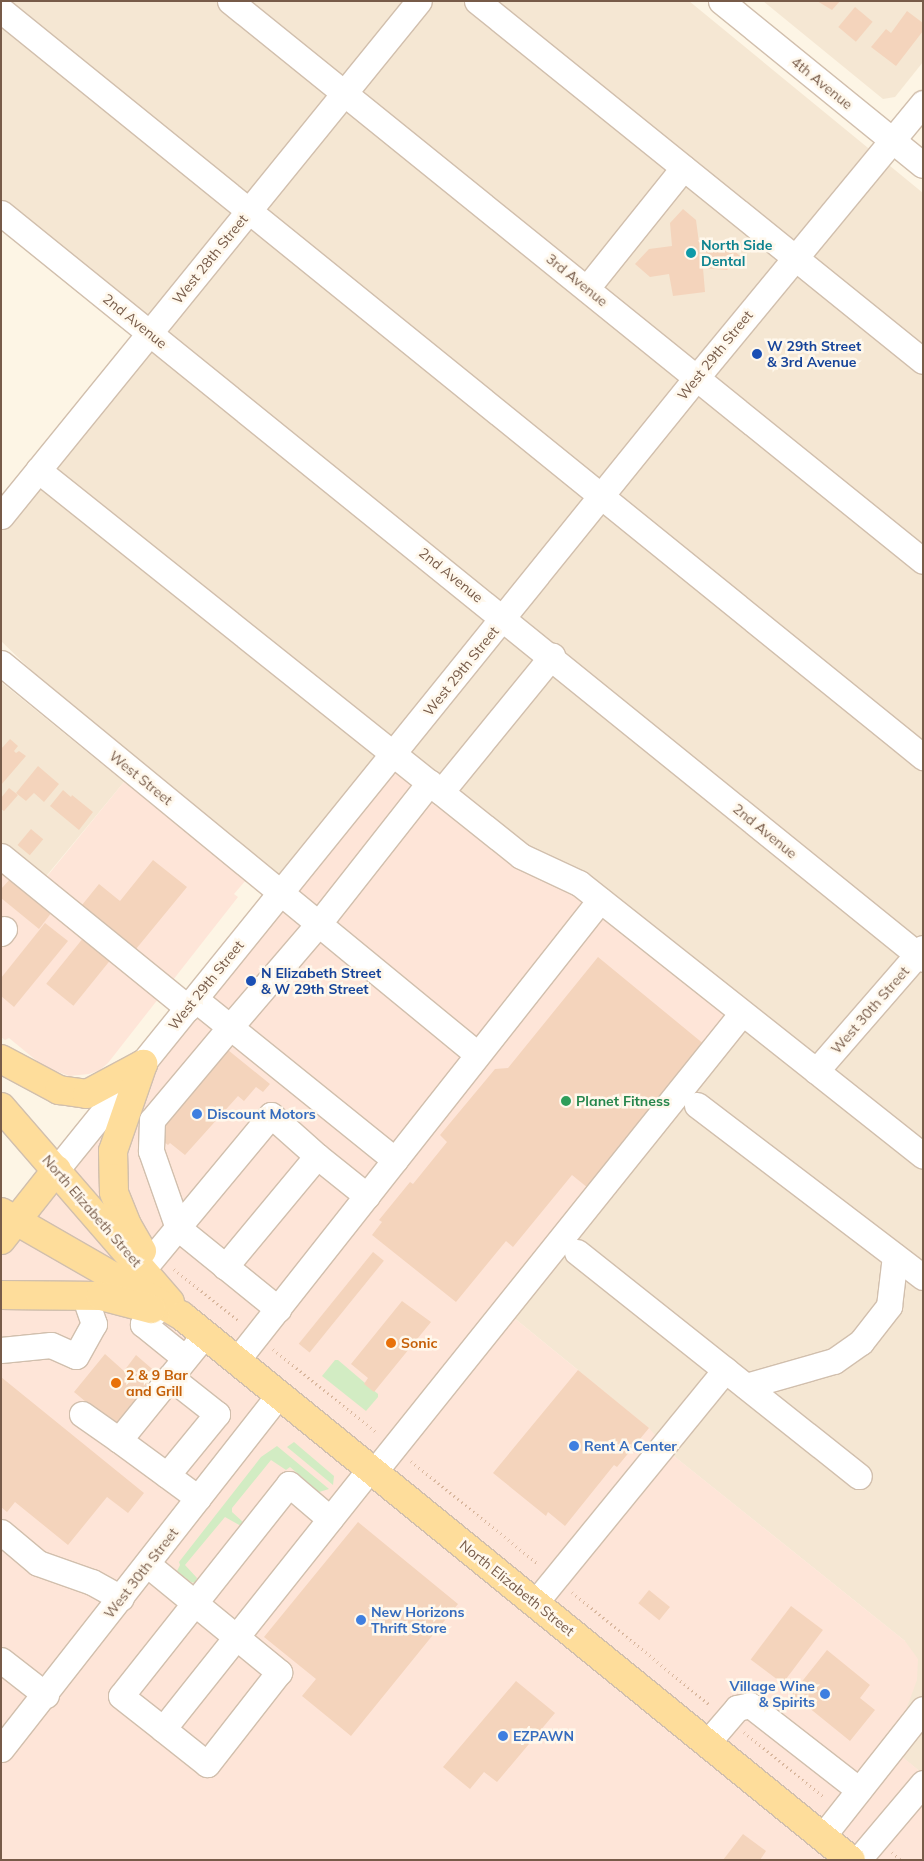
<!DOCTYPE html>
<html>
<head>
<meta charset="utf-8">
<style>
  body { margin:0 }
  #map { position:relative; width:924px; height:1861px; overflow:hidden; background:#fdf5e5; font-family:Mulish,sans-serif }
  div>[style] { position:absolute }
  .residential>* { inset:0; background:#f5e7d3 }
  .commercial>* { inset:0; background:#fee5d8 }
  .green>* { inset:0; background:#d2ecc3 }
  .building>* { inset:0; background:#f4d4bc; transform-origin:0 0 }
  .path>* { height:3px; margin-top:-1.5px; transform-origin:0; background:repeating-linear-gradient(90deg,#d9b79e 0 1px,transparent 0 5px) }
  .roads { filter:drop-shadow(1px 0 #d1bfad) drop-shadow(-1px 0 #d1bfad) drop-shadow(0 1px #d1bfad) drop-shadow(0 -1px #d1bfad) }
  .minor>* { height:25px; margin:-12.5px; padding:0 12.5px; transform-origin:12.5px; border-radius:12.5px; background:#fff }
  .major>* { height:28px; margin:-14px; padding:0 14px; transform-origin:14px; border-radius:14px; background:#fedd9b }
  .dots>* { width:14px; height:14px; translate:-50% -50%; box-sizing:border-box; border:2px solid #fff8ec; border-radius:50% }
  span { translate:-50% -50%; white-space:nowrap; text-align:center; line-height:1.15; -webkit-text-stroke:5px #fff8ec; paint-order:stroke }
  .street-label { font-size:14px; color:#775b49 }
  .culture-label { font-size:14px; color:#0d838f; font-weight:700 }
  .left { translate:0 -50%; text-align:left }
  .transit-label { font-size:14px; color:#164399; font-weight:700 }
  .leisure-label { font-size:14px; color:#27864d; font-weight:700 }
  .shop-label { font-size:14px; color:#366cbe; font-weight:700 }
  .right { translate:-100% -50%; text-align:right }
  .food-label { font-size:14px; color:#c56008; font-weight:700 }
  .frame { position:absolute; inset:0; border:2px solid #775b49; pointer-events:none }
</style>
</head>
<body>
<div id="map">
  <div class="residential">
    <i style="clip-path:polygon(1px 1px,689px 1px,923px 193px,923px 1774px,892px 1749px,905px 1641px,675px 1457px,578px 1370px,508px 1313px,281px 892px,152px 787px,1px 641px,1px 516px,150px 334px,1px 213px)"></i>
    <i style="clip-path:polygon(763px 1px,923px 1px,923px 62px,895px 97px,883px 99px)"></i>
    <i style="clip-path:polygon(1px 682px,124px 782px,43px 880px,1px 846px)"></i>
  </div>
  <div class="commercial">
    <i style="clip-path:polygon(394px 753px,748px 1017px,508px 1313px,649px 1428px,675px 1457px,905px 1641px,918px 1659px,917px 1680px,892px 1748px,923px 1774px,923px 1860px,1px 1860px,1px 1240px)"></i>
    <i style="clip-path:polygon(124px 782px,246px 880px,234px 894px,238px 897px,108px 1063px,100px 1070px,89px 1074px,69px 1076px,43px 1066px,9px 1038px,5px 1040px,1px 1037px,1px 846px,44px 880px)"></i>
  </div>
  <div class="green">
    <i style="clip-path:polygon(335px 1360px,338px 1360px,378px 1394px,378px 1397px,366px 1411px,322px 1376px)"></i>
    <i style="clip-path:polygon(294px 1442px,334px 1476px,333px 1485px,287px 1447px)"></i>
    <i style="clip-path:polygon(277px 1446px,329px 1489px,319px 1492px,290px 1467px,286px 1470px,271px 1460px,232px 1508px,232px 1512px,243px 1522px,241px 1526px,225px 1517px,185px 1565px,197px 1578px,195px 1583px,191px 1582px,177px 1571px,180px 1565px,179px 1562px,261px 1457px)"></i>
  </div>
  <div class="building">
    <i style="clip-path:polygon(817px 1px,840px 1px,832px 10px)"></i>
    <i style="left:855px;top:7px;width:23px;height:26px;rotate:40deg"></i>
    <i style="clip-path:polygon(907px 11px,923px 23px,923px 31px,896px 66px,871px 47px,886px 29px,891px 33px)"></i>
    <i style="clip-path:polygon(683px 209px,696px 220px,699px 243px,724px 241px,741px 257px,727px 270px,703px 268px,705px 292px,673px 296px,669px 274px,650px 277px,635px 264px,649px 249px,672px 246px,670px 223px)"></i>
    <i style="clip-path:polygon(10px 739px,18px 746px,14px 751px,16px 753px,19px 751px,26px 756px,1px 785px,1px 749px)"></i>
    <i style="clip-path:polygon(38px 766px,59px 784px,44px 802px,34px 793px,26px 801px,16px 793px)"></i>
    <i style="clip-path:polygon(9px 788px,18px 795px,4px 811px,1px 809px,1px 798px)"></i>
    <i style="clip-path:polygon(63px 790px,71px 797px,72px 795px,93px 812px,79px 830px,50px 806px)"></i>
    <i style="left:31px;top:829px;width:16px;height:21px;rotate:40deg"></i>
    <i style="clip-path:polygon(153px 860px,187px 887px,136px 949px,82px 905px,99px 884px,120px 901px)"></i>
    <i style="clip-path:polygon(11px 878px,52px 912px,39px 929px,1px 898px,1px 889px)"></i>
    <i style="clip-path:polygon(45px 923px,68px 941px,14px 1007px,1px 996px,1px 978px)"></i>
    <i style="left:84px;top:937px;width:35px;height:60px;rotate:39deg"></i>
    <i style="clip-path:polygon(598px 957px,705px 1045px,588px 1188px,572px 1175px,513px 1247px,506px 1241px,456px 1302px,372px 1235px,382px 1222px,379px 1220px,410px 1182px,413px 1184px,447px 1142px,440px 1135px,495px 1069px,508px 1068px)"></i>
    <i style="clip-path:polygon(228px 1050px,270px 1084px,263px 1092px,256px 1087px,244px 1101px,238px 1096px,185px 1155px,170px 1143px,168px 1145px,154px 1134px)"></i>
    <i style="left:373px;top:1252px;width:14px;height:118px;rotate:39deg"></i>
    <i style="clip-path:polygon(402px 1301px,431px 1322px,374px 1392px,364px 1384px,368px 1378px,351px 1364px)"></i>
    <i style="clip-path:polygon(105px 1354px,124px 1371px,136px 1355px,158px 1374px,115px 1426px,74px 1392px)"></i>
    <i style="clip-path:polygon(578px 1370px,649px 1428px,617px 1467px,614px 1465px,565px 1526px,548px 1512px,546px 1516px,493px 1473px)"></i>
    <i style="clip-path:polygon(1px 1377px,144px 1493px,128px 1513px,107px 1497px,68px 1545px,15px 1502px,7px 1512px,1px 1507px)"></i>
    <i style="clip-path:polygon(358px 1522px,458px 1604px,351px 1736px,302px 1696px,316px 1679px,264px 1637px)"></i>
    <i style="left:649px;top:1590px;width:27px;height:17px;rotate:39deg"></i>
    <i style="left:791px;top:1606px;width:40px;height:67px;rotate:37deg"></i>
    <i style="clip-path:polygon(827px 1650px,870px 1685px,860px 1698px,875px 1710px,850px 1741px,792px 1694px)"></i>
    <i style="clip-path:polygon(516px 1681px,555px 1713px,497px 1782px,484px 1772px,470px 1789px,443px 1767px)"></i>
    <i style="clip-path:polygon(743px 1834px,766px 1851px,760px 1860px,723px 1860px)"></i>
  </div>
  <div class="path">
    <i style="left:174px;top:1269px;width:83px;rotate:38.7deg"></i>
    <i style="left:273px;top:1349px;width:134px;rotate:38.9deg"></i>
    <i style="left:411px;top:1461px;width:164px;rotate:39deg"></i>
    <i style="left:572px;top:1592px;width:178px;rotate:39.3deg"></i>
    <i style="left:744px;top:1732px;width:104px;rotate:39.2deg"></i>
    <i style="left:892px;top:1852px;width:12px;rotate:42deg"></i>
  </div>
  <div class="roads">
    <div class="minor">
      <i style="left:230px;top:1px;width:891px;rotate:38.94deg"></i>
      <i style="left:477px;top:1px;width:573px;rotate:38.91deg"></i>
      <i style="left:721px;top:1px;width:260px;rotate:39.1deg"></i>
      <i style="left:1px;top:10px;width:1187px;rotate:39.01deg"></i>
      <i style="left:1px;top:213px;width:1186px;rotate:38.98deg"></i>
      <i style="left:587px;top:288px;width:154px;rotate:-51.3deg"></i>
      <i style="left:38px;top:470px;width:618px;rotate:38.63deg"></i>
      <i style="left:521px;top:856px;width:64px;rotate:25deg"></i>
      <i style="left:579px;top:883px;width:439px;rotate:38.4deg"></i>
      <i style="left:1px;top:516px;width:663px;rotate:-50.94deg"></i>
      <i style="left:1px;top:663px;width:616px;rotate:39.4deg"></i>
      <i style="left:441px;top:792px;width:176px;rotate:-50.8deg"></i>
      <i style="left:1px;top:856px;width:241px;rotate:39.1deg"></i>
      <i style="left:1px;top:933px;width:5px;rotate:-53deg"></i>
      <i style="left:195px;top:999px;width:45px;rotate:38.7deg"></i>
      <i style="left:230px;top:1027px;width:121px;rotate:130deg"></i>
      <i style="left:152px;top:1120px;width:31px;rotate:92deg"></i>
      <i style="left:151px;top:1151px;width:82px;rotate:70.7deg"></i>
      <i style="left:178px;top:1228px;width:129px;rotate:39deg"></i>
      <i style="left:816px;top:1071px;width:163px;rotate:-49deg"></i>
      <i style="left:697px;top:1105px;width:284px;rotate:37.3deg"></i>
      <i style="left:317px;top:1156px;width:64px;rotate:38.7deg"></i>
      <i style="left:395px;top:1160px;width:212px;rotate:-141.1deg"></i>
      <i style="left:230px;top:1027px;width:137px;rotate:-49.4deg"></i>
      <i style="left:319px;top:923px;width:179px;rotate:-51.8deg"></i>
      <i style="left:57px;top:1169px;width:1018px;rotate:-51.06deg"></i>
      <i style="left:697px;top:377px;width:355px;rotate:-50.5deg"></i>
      <i style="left:577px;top:1252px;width:360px;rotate:38.5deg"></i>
      <i style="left:149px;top:1262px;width:191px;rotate:-50.3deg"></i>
      <i style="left:271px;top:1115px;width:62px;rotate:41.7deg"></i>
      <i style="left:317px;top:1156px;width:144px;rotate:129.7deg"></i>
      <i style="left:157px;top:1310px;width:20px;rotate:135deg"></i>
      <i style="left:143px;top:1324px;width:54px;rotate:39deg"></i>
      <i style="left:1px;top:1350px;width:50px;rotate:-5.7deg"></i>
      <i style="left:51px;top:1345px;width:27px;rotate:24deg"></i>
      <i style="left:76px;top:1356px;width:37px;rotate:-61deg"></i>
      <i style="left:94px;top:1324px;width:31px;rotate:-109deg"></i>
      <i style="left:237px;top:1360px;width:586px;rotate:-51.72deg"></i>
      <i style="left:746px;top:1386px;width:91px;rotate:-15.9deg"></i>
      <i style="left:834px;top:1361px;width:33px;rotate:-35deg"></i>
      <i style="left:861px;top:1342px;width:46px;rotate:-52.1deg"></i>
      <i style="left:889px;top:1306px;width:50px;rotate:-83.2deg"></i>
      <i style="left:82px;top:1414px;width:45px;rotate:35.1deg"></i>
      <i style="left:374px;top:1472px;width:588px;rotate:-51.28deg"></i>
      <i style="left:167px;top:1475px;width:79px;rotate:-50.7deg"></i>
      <i style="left:217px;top:1414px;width:60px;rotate:-141.8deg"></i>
      <i style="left:198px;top:1498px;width:98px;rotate:-143.7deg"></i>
      <i style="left:119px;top:1440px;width:136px;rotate:-50.9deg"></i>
      <i style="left:330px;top:1519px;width:54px;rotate:-139.5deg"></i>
      <i style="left:289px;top:1484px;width:270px;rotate:128.4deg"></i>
      <i style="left:121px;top:1696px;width:53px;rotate:38.2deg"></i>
      <i style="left:163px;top:1729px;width:332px;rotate:-51.5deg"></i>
      <i style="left:1px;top:1532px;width:48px;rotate:40deg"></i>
      <i style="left:38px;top:1563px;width:57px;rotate:19.4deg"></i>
      <i style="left:92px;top:1582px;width:33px;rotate:29deg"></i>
      <i style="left:147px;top:1564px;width:171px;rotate:39.3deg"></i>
      <i style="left:279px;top:1672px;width:117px;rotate:128deg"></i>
      <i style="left:207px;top:1764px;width:56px;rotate:-141.5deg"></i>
      <i style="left:535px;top:1603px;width:301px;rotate:-50.8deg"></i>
      <i style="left:1px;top:1660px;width:57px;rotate:37.9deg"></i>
      <i style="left:707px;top:1743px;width:46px;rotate:-49.4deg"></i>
      <i style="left:737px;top:1708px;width:13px;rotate:-13deg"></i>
      <i style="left:750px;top:1705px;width:138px;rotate:37.9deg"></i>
      <i style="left:1px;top:1749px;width:450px;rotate:-51.9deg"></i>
      <i style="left:822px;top:1837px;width:163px;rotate:-51.7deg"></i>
      <i style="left:858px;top:1860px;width:101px;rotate:-49.8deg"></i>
    </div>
    <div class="major">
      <i style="left:1px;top:1059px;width:66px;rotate:28.1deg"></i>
      <i style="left:59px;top:1090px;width:28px;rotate:8deg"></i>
      <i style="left:87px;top:1094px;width:64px;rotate:-28.2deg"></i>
      <i style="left:1px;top:1107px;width:258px;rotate:49.1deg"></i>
      <i style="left:1px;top:1212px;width:209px;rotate:29.9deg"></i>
      <i style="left:182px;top:1316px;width:862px;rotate:39.12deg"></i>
      <i style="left:1px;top:1240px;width:90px;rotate:-51.7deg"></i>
      <i style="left:142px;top:1251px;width:30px;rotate:-120deg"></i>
      <i style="left:127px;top:1225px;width:35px;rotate:-112deg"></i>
      <i style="left:114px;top:1192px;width:41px;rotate:-91.4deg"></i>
      <i style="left:113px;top:1151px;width:92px;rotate:-71deg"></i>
      <i style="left:1px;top:1295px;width:100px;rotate:0.6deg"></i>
      <i style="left:101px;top:1296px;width:52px;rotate:14.6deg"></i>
    </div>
  </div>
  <div class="dots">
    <i style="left:691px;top:253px;background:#0f9aa8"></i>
    <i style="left:757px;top:354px;background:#1a4fb4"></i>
    <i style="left:251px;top:981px;background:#1a4fb4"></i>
    <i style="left:566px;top:1101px;background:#2e9e5b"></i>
    <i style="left:197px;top:1114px;background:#3f7fe0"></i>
    <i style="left:391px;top:1343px;background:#e8710a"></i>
    <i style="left:116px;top:1383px;background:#e8710a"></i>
    <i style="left:574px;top:1446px;background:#3f7fe0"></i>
    <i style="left:361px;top:1620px;background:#3f7fe0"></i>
    <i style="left:825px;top:1694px;background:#3f7fe0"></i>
    <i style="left:503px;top:1736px;background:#3f7fe0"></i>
  </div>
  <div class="street-label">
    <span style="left:822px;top:83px;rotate:39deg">4th Avenue</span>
    <span style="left:210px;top:259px;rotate:-51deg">West 28th Street</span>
    <span style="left:577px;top:280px;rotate:39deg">3rd Avenue</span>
    <span style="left:135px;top:321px;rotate:39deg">2nd Avenue</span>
    <span style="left:715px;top:355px;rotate:-51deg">West 29th Street</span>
    <span style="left:451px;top:575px;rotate:39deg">2nd Avenue</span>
    <span style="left:461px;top:671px;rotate:-51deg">West 29th Street</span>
    <span style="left:141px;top:778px;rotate:39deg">West Street</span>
    <span style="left:765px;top:831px;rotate:39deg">2nd Avenue</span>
    <span style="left:206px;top:985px;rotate:-51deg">West 29th Street</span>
    <span style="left:870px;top:1010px;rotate:-49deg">West 30th Street</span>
    <span style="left:92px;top:1211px;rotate:49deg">North Elizabeth Street</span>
    <span style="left:141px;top:1573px;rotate:-52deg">West 30th Street</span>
    <span style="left:517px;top:1588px;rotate:39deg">North Elizabeth Street</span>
  </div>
  <div class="culture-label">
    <span class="left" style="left:701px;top:253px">North Side<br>Dental</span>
  </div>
  <div class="transit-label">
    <span class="left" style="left:767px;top:354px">W 29th Street<br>&amp; 3rd Avenue</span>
    <span class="left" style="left:261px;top:981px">N Elizabeth Street<br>&amp; W 29th Street</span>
  </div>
  <div class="leisure-label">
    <span class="left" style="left:576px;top:1101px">Planet Fitness</span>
  </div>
  <div class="shop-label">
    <span class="left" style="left:207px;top:1114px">Discount Motors</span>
    <span class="left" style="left:584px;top:1446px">Rent A Center</span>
    <span class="left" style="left:371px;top:1620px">New Horizons<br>Thrift Store</span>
    <span class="right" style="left:815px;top:1694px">Village Wine<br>&amp; Spirits</span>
    <span class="left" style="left:513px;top:1736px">EZPAWN</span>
  </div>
  <div class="food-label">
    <span class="left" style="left:401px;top:1343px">Sonic</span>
    <span class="left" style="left:126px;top:1383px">2 &amp; 9 Bar<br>and Grill</span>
  </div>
  <div class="frame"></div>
</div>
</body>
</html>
